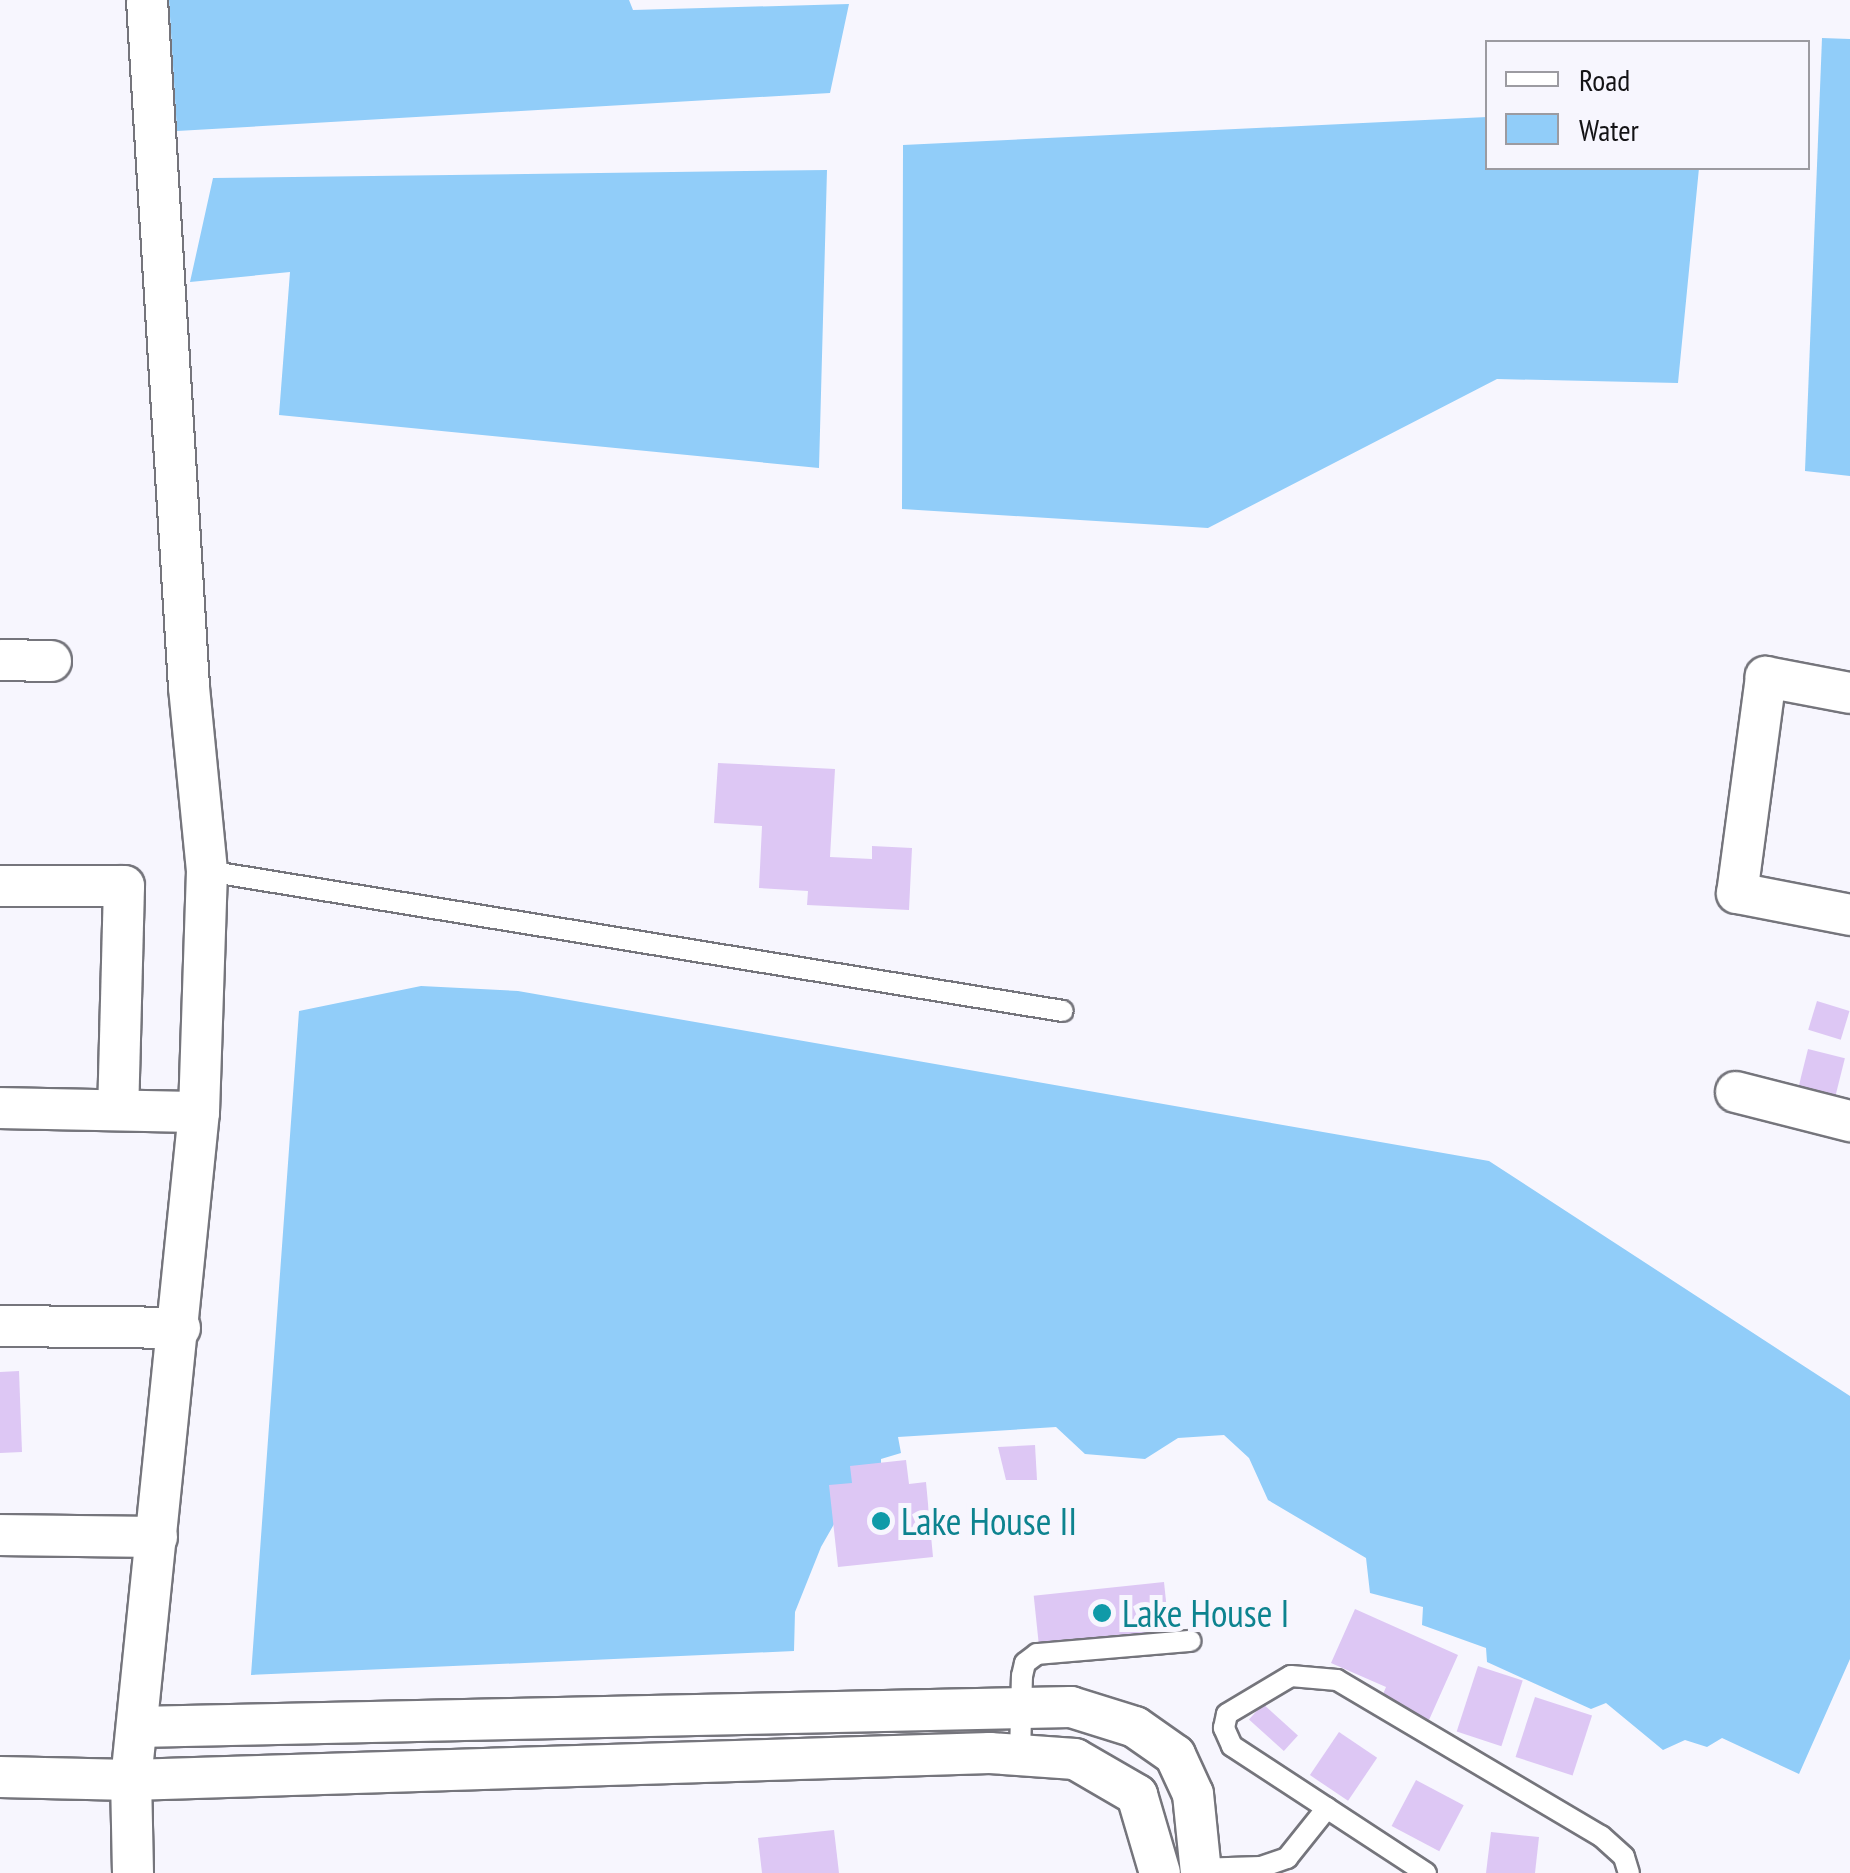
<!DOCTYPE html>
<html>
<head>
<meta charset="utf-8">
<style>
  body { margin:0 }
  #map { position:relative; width:1850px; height:1873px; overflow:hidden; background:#f7f6fe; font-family:"PT Sans Narrow",sans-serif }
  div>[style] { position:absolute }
  .water>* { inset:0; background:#91cdf9 }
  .building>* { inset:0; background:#ddc7f4; transform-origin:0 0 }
  .roads { filter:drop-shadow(2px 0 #75757c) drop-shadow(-2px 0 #75757c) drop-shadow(0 2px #75757c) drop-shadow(0 -2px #75757c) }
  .service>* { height:20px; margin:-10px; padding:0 10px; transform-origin:10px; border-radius:10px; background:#fff }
  .minor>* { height:40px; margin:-20px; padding:0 20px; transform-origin:20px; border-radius:20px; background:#fff }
  .dots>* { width:28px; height:28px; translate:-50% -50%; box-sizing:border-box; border:5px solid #f7f6fe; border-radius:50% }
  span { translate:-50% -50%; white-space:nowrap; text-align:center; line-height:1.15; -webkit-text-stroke:10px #f7f6fe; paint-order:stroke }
  .culture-label { font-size:38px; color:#0d838f }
  .left { translate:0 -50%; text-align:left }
  .legend { position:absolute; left:1485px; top:40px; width:325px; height:130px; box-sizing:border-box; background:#f7f6fe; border:2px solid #9c9ba1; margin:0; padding:12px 18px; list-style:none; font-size:30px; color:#141316 }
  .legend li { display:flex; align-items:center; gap:20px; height:50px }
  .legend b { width:50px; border:2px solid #9c9ba1 }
</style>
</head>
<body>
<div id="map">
  <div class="water">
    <i style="clip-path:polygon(169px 0,629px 0,633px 10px,849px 4px,830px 93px,177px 131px)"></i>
    <i style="clip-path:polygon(1822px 38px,1850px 39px,1850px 476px,1805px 471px)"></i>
    <i style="clip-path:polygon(1487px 117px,1488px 168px,1699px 168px,1678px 383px,1497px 379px,1208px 528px,902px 509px,903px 145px)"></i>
    <i style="clip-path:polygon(827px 170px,819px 468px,279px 415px,290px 272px,190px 282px,213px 178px)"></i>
    <i style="clip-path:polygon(421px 986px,518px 991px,1489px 1161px,1850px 1396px,1850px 1659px,1799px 1774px,1722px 1738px,1707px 1747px,1685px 1740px,1663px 1750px,1606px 1703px,1591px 1709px,1487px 1662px,1486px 1648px,1422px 1625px,1423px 1607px,1370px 1593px,1366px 1558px,1268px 1500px,1249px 1458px,1224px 1435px,1178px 1438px,1145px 1459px,1085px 1454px,1056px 1427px,898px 1437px,901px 1453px,881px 1459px,881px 1487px,854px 1489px,821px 1547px,795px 1612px,794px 1651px,251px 1675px,299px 1011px)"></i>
  </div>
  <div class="building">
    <i style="clip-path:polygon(718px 763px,835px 769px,830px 857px,872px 859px,872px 846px,912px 848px,909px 910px,807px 905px,808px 891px,759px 888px,762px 826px,714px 823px)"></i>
    <i style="left:1817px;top:1001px;width:34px;height:30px;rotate:17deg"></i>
    <i style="left:1808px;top:1049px;width:38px;height:46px;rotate:14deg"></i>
    <i style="clip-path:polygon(19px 1371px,22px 1452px,0 1453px,0 1372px)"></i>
    <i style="clip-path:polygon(1035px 1445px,1037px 1480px,1006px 1480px,998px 1447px)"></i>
    <i style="clip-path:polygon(906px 1460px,909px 1484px,926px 1482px,933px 1557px,838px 1567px,829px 1485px,852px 1483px,850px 1466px)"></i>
    <i style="left:1164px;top:1582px;width:49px;height:131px;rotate:84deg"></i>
    <i style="clip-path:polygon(1355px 1609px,1458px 1655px,1429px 1720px,1381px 1699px,1386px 1687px,1331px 1663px)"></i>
    <i style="left:1478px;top:1666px;width:47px;height:69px;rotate:18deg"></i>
    <i style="left:1535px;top:1697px;width:60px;height:63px;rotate:18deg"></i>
    <i style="left:1263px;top:1704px;width:47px;height:21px;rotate:42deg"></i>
    <i style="left:1339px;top:1732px;width:46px;height:52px;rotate:34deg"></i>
    <i style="left:1416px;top:1780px;width:54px;height:52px;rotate:28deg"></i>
    <i style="clip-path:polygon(834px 1830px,839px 1873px,762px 1873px,758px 1838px)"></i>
    <i style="clip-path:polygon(1491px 1832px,1539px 1837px,1535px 1873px,1486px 1873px)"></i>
  </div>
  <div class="roads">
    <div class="service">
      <i style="left:207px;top:871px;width:867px;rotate:9.29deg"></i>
      <i style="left:1020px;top:1756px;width:80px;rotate:-88.6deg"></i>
      <i style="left:1022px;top:1676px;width:13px;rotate:-77deg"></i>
      <i style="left:1025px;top:1663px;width:15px;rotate:-37deg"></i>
      <i style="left:1037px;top:1654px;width:154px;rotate:-4.9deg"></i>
      <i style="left:1195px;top:1869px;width:66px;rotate:-1.7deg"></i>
      <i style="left:1261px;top:1867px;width:28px;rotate:-19deg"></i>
      <i style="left:1287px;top:1858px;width:64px;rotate:-51.3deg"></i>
      <i style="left:1426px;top:1873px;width:232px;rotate:-146.8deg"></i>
      <i style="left:1232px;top:1746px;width:20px;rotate:-114deg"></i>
      <i style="left:1224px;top:1728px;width:14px;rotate:-78deg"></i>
      <i style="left:1227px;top:1714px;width:74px;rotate:-30.7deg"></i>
      <i style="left:1291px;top:1676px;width:46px;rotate:5deg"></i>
      <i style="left:1337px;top:1680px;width:307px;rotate:30.6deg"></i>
      <i style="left:1601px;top:1836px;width:31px;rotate:42deg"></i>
      <i style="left:1624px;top:1857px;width:17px;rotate:73deg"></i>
    </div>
    <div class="minor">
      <i style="left:0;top:660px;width:51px;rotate:1.1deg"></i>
      <i style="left:1850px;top:693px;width:86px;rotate:-169.2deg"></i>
      <i style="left:1766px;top:677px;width:218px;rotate:97.6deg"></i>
      <i style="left:1737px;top:893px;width:115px;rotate:11deg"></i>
      <i style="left:0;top:886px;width:124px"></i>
      <i style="left:124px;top:886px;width:222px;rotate:91.5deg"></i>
      <i style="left:1736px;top:1092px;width:118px;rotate:14.3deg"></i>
      <i style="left:0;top:1108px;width:199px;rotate:1.2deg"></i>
      <i style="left:0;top:1326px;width:180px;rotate:0.6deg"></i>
      <i style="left:0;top:1535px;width:157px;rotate:0.7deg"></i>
      <i style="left:137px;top:1727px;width:934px;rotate:-1.23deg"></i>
      <i style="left:1071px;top:1707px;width:67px;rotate:17.4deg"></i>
      <i style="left:1135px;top:1727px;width:49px;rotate:35deg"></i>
      <i style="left:1175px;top:1755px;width:43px;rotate:65.2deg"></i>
      <i style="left:1193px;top:1794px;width:79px;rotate:84.2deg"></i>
      <i style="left:0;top:1777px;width:131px;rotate:1.3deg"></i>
      <i style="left:131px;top:1780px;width:859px;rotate:-1.8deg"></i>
      <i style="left:990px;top:1753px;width:85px;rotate:4deg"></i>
      <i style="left:1075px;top:1759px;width:72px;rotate:30.1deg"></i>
      <i style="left:1137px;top:1795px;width:81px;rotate:73.6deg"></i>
      <i style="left:133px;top:1873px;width:93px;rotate:-91.2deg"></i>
      <i style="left:131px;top:1780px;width:671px;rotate:-84.19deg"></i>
      <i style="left:199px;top:1112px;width:241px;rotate:-88.1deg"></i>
      <i style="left:207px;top:871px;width:185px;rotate:-95.6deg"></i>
      <i style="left:189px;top:687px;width:688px;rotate:-93.5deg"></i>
    </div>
  </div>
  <div class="dots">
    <i style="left:881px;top:1521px;background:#0f9aa8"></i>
    <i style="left:1102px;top:1613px;background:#0f9aa8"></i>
  </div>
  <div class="culture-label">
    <span class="left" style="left:901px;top:1521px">Lake House II</span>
    <span class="left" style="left:1122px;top:1613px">Lake House I</span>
  </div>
  <ul class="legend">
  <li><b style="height:12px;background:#fff"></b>Road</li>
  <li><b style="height:28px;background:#91cdf9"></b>Water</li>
  </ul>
</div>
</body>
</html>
